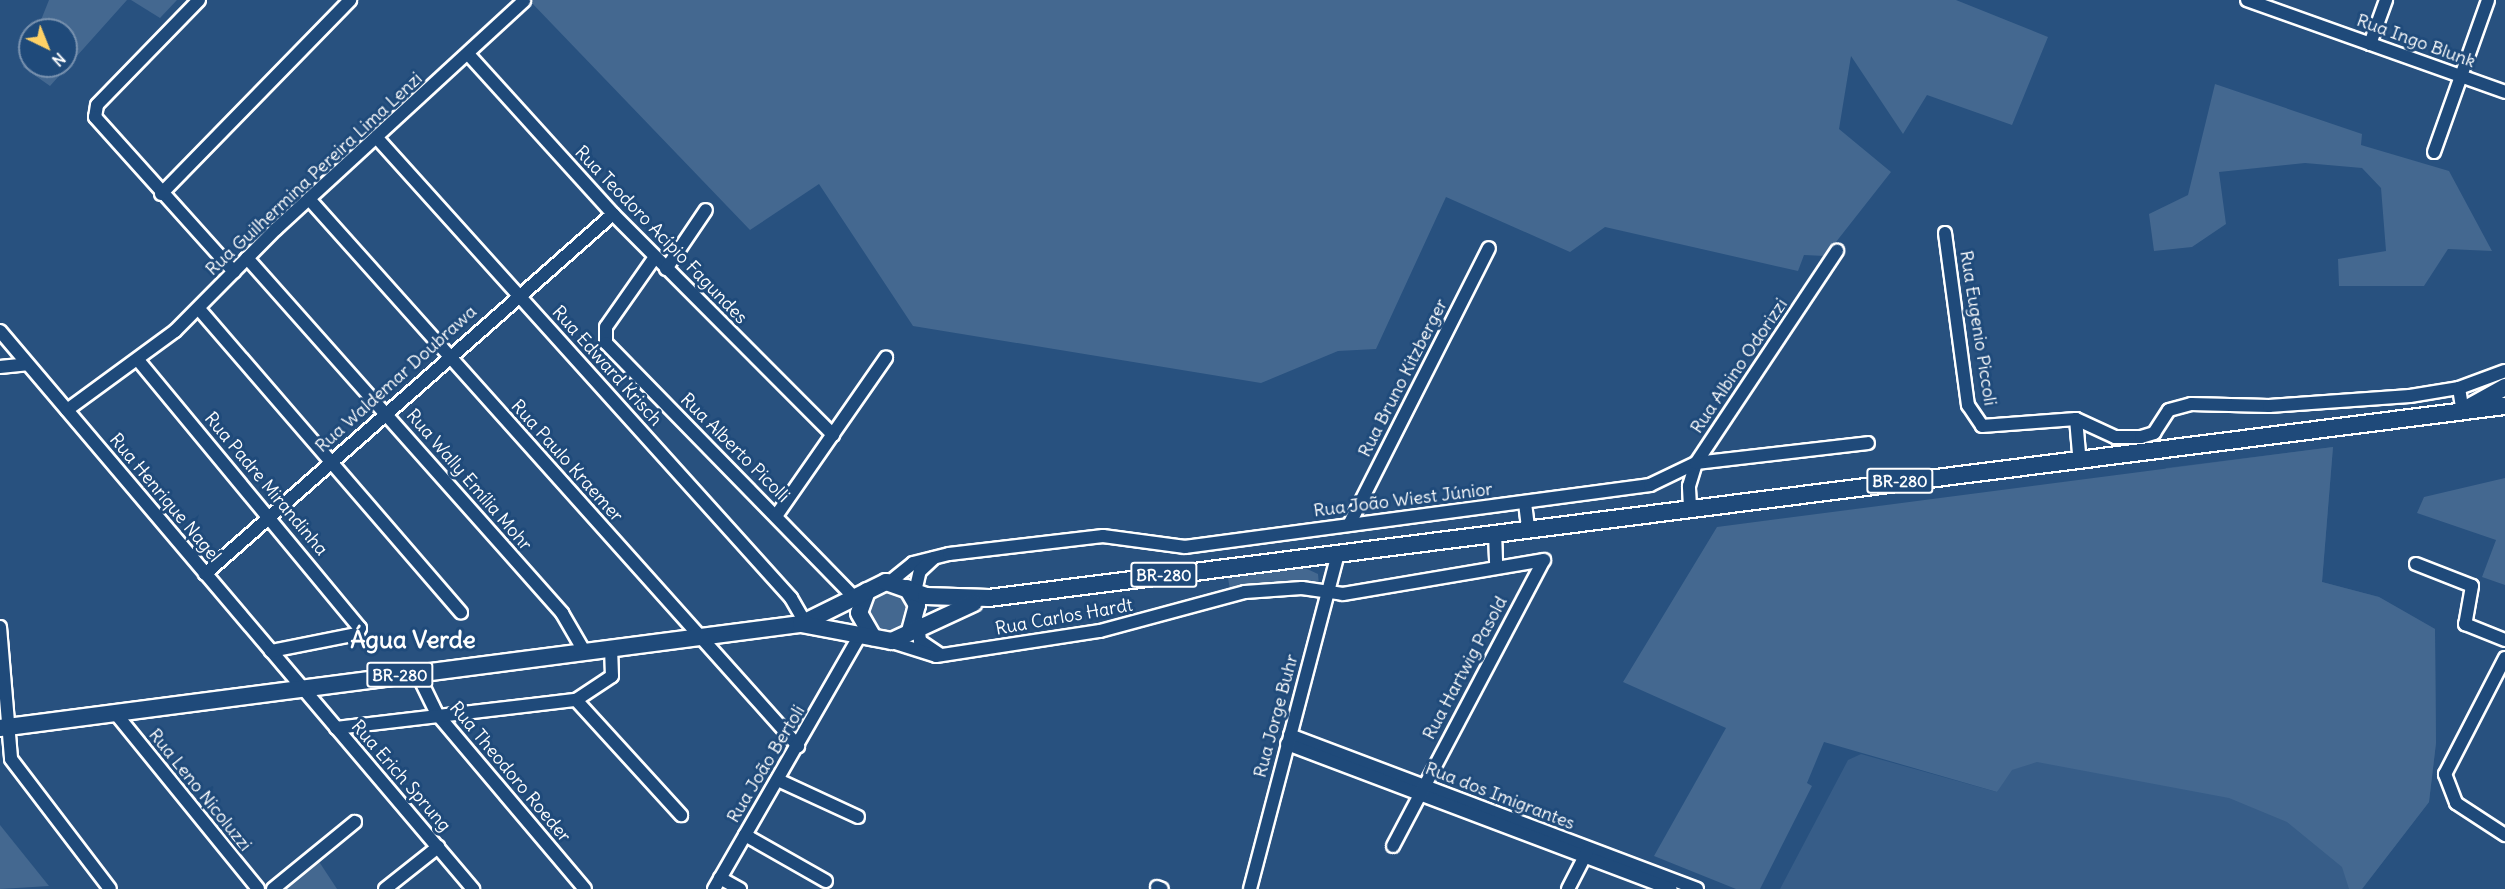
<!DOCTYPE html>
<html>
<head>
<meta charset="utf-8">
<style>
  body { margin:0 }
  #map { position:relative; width:2505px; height:889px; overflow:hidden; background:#28517f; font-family:Delius,sans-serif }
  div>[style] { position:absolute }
  .built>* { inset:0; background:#375d88 }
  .green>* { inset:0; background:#446890 }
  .round { border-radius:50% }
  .roads { filter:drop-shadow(2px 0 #fff) drop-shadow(-2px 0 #fff) drop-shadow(0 2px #fff) drop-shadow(0 -2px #fff) }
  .minor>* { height:12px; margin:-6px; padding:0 6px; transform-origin:6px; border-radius:6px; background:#1f4a7a }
  .highway>* { height:16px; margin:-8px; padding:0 8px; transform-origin:8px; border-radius:8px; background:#1f4a7a }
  span { translate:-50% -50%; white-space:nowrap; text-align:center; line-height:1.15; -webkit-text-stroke:6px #1f4a7a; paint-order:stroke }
  .shield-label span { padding:2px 4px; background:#1f4a7a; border:2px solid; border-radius:4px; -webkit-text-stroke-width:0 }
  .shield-label { font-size:16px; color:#fff; font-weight:700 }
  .street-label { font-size:18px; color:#fff }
  .district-label { font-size:24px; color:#fff; font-weight:700 }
  .north { position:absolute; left:18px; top:18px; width:60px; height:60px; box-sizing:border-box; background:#1f4a7a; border:2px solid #7992af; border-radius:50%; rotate:137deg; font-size:16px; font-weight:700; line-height:24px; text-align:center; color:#fff }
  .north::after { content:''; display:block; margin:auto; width:21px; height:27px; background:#ffd166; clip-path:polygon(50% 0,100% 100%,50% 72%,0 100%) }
</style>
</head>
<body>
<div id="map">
  <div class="built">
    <i style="clip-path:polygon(2333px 447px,2322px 582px,2379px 597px,2435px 629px,2436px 743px,2429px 802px,2362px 889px,1780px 889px,1848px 760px,1861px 754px,1997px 792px,2166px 468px)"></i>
  </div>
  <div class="green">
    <i style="clip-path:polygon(49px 0,127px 0,50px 86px,23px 67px,30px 48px,30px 66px,66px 66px,66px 30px,37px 30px)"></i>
    <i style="clip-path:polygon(131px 0,177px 0,160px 18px)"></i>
    <i style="clip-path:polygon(529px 0,1956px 0,2048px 37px,2012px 125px,1927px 95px,1903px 134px,1851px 56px,1839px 129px,1891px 172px,1825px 256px,1804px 255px,1798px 271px,1605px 227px,1570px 252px,1446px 197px,1376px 349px,1338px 351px,1261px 383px,913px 326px,819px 184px,750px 230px)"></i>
    <i style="clip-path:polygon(2215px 84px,2362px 134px,2361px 145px,2449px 171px,2492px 251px,2448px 249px,2424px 286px,2339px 286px,2338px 259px,2386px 251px,2381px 188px,2362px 168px,2305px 163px,2219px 172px,2226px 224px,2192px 247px,2154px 251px,2149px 214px,2188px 195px)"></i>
    <i style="clip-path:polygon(2333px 447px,2322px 582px,2379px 597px,2435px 629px,2436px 743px,2429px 802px,2362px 889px,2349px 889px,2342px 867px,2287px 822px,2229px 798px,2037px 762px,2012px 770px,1997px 792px,1824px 742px,1807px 783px,1812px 786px,1760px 889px,1736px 889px,1654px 856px,1726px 728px,1623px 682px,1717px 527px)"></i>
    <i style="clip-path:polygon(2505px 478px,2505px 585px,2482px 577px,2496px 540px,2417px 513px,2424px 497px)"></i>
    <i style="clip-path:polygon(1305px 568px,1318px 574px,1319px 585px,1231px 595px,1228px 578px)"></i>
    <i class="round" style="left:866px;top:589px;width:44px;height:44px"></i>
    <i style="clip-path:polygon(0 825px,49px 886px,0 889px)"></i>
    <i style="clip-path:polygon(318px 860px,337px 889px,279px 889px)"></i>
  </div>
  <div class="roads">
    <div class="minor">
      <i style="left:199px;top:0;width:146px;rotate:134.2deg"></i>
      <i style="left:97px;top:105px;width:12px;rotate:99deg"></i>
      <i style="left:95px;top:117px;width:208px;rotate:48.1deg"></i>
      <i style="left:2247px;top:0;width:274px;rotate:19.6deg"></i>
      <i style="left:2370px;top:44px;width:47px;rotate:-70deg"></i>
      <i style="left:468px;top:54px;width:216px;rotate:47.8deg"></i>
      <i style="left:613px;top:214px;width:312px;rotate:45.1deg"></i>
      <i style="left:377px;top:138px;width:619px;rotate:48.01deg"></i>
      <i style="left:791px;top:598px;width:28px;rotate:60deg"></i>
      <i style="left:2434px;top:152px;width:161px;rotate:-70.4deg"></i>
      <i style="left:161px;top:194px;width:271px;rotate:-45.7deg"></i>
      <i style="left:309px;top:199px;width:734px;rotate:48.2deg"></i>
      <i style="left:1945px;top:233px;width:174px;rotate:82.4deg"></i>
      <i style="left:1968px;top:405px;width:25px;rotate:56deg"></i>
      <i style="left:1982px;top:426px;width:94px;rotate:-4.3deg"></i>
      <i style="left:2076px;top:419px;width:43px;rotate:24.8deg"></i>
      <i style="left:2115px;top:437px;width:26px"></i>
      <i style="left:2141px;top:437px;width:14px;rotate:-17deg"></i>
      <i style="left:2154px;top:433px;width:27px;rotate:-57deg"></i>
      <i style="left:2169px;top:410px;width:23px;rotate:-15deg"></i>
      <i style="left:2191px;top:404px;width:78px;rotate:1.5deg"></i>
      <i style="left:2269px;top:406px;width:141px;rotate:-4.1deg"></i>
      <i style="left:2410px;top:396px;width:50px;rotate:-9.3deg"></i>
      <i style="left:2459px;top:388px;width:49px;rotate:-20.3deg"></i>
      <i style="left:655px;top:257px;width:85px;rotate:125deg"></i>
      <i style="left:606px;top:327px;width:16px;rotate:90deg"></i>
      <i style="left:606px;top:343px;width:362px;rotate:45.7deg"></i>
      <i style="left:247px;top:258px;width:475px;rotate:48.4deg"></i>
      <i style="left:562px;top:613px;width:44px;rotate:59.9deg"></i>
      <i style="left:666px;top:269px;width:71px;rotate:-55.9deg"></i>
      <i style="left:199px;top:309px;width:401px;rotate:49.2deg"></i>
      <i style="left:0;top:331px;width:732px;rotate:49.71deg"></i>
      <i style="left:138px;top:360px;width:348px;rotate:50.4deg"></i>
      <i style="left:360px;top:628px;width:7px;rotate:117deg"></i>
      <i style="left:357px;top:634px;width:88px;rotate:168.8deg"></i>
      <i style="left:0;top:367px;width:27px;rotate:-6deg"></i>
      <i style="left:2459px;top:388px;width:19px;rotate:81deg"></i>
      <i style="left:67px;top:410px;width:134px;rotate:-36.2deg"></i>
      <i style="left:175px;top:331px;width:144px;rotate:-45.3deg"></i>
      <i style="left:276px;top:229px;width:337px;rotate:-42.6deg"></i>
      <i style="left:2076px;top:419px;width:38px;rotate:85deg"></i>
      <i style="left:1525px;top:503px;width:25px;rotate:83deg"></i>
      <i style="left:1690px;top:507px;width:21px;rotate:-93deg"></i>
      <i style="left:1689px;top:486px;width:24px;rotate:-73deg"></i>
      <i style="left:1696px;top:463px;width:255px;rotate:-56.4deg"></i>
      <i style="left:776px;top:516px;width:193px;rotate:-55.2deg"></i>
      <i style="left:1349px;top:525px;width:310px;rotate:-63.2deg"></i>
      <i style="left:1495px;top:532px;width:34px;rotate:88deg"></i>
      <i style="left:2416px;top:564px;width:60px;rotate:21.4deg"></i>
      <i style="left:2472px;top:586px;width:39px;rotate:100deg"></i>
      <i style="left:2465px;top:624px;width:43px;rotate:21.8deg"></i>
      <i style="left:205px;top:574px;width:544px;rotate:-41.42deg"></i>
      <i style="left:891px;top:581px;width:28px;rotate:-39deg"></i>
      <i style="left:913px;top:563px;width:37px;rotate:-14deg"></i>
      <i style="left:949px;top:554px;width:155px;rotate:-6.7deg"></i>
      <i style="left:1103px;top:536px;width:83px;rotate:7.6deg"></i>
      <i style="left:1185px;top:547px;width:469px;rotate:-7.6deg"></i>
      <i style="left:1650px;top:485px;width:51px;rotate:-25.6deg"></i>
      <i style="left:1696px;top:463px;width:173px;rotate:-6.6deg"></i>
      <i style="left:914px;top:596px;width:26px;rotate:-77deg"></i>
      <i style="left:920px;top:571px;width:19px;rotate:-43deg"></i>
      <i style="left:918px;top:622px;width:19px;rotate:84deg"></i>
      <i style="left:920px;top:641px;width:25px;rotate:34deg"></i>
      <i style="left:0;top:627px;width:132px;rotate:85.2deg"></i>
      <i style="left:11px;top:759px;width:163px;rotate:52.7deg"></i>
      <i style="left:889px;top:641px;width:49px;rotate:17.7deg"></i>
      <i style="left:936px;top:656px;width:166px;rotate:-8.7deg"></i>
      <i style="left:1100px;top:631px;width:150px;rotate:-15.1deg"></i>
      <i style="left:1245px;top:592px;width:57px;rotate:-4deg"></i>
      <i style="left:1302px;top:588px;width:41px;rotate:8.3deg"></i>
      <i style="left:1343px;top:594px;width:204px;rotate:-9.6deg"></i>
      <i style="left:2505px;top:658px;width:131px;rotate:117.3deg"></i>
      <i style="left:2445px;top:774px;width:31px;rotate:69deg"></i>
      <i style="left:2456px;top:803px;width:59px;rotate:33.1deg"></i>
      <i style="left:417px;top:673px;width:46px;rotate:64deg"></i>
      <i style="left:437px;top:714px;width:229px;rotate:49.8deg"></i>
      <i style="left:576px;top:700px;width:156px;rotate:47.6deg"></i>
      <i style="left:116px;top:714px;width:225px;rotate:50.9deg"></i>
      <i style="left:336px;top:728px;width:242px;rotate:-6.7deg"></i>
      <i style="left:576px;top:700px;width:43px;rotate:-33.7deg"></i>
      <i style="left:612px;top:676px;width:28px;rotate:-92deg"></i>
      <i style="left:1290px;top:735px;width:435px;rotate:20.7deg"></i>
      <i style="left:1287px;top:744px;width:410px;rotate:20.7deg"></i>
      <i style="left:778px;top:780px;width:88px;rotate:24.8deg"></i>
      <i style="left:745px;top:835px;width:93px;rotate:29.6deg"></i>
      <i style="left:1393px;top:846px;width:323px;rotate:-62.2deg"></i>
      <i style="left:720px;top:878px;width:23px;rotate:29deg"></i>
      <i style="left:1157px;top:887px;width:5px;rotate:22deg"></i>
      <i style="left:273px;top:889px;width:106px;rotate:-39.3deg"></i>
      <i style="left:385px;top:889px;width:68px;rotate:-38.4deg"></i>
      <i style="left:714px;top:889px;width:301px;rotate:-60.1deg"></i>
      <i style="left:1250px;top:889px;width:347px;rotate:-75.3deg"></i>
      <i style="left:1568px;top:889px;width:42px;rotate:-62.8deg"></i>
    </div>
    <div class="highway">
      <i style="left:2471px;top:406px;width:39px;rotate:-29deg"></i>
      <i style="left:907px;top:588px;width:20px;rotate:60deg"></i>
      <i style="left:917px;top:605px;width:28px;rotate:105deg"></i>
      <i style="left:867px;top:591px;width:23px;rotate:110deg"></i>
      <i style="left:859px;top:613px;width:28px;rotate:60deg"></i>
      <i style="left:801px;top:624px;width:95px;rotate:-26.3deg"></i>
      <i style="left:886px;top:582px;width:42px;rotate:19.3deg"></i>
      <i style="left:926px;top:596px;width:63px;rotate:1.8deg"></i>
      <i style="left:989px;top:598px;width:1528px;rotate:-7.22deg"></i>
      <i style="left:0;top:728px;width:808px;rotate:-7.4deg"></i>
      <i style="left:801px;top:624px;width:93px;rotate:10.6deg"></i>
      <i style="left:892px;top:641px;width:90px;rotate:-24.9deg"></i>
    </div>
  </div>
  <div class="shield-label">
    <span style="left:1900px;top:481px">BR-280</span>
    <span style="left:1164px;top:575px">BR-280</span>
    <span style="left:400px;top:675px">BR-280</span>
  </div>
  <div class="street-label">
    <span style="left:2416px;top:41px;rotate:20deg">Rua Ingo Blunk</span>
    <span style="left:314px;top:174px;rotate:-43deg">Rua Guilhermina Pereira Lima Lenzi</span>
    <span style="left:661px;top:235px;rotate:46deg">Rua Teodoro Acípio Fagundes</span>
    <span style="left:1978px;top:328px;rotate:81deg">Rua Eugenio Piccoli</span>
    <span style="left:607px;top:366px;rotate:48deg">Rua Edward Krisch</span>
    <span style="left:1739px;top:366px;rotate:-56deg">Rua Albino Odorizzi</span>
    <span style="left:1403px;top:378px;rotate:-63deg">Rua Bruno Kitzberger</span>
    <span style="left:396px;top:379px;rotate:-42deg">Rua Waldemar Doubrawa</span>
    <span style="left:735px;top:448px;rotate:45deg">Rua Alberto Picolli</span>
    <span style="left:567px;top:461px;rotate:48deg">Rua Paulo Kraemer</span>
    <span style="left:469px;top:480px;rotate:49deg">Rua Wally Emília Mohr</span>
    <span style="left:266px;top:484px;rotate:50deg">Rua Padre Mirandinha</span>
    <span style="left:165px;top:498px;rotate:50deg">Rua Henrique Nagel</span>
    <span style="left:1403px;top:500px;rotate:-7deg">Rua João Wiest Júnior</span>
    <span style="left:1064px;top:617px;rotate:-10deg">Rua Carlos Hardt</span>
    <span style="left:1465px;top:668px;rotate:-62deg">Rua Hartwig Pasold</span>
    <span style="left:1276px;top:716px;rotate:-75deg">Rua Jorge Buhr</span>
    <span style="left:766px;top:764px;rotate:-59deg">Rua João Bertoli</span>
    <span style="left:510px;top:772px;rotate:50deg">Rua Theodoro Roeder</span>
    <span style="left:401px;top:776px;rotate:49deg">Rua Erich Sprung</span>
    <span style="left:200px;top:790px;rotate:51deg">Rua Leno Nicoluzzi</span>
    <span style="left:1500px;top:796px;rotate:21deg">Rua dos Imigrantes</span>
  </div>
  <div class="district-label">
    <span style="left:413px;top:640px">Água Verde</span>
  </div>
  <div class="north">N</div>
</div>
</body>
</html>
